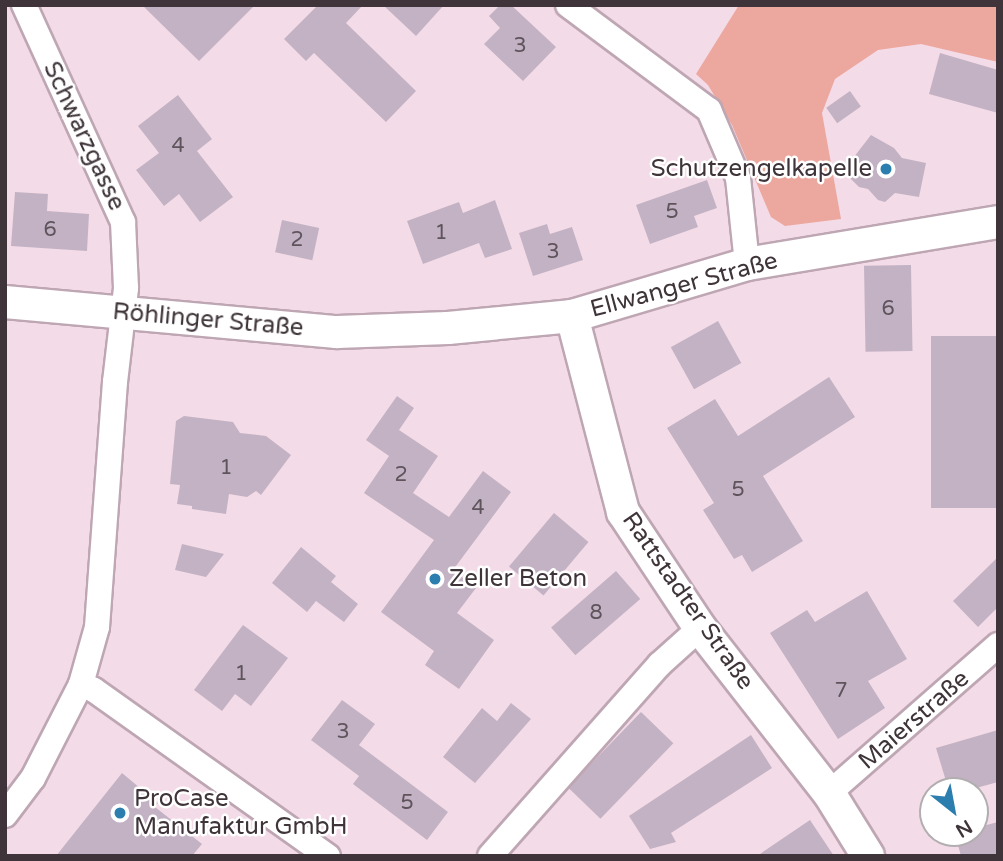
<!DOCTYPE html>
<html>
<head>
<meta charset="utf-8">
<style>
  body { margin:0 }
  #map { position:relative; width:1003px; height:861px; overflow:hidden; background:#f4dbe8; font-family:"Varela Round",sans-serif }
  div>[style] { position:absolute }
  .green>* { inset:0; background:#eca79e }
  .building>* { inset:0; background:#c3b2c4; transform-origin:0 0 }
  .roads { filter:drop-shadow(2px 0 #bea6b3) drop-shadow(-2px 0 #bea6b3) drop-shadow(0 2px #bea6b3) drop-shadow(0 -2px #bea6b3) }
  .minor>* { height:24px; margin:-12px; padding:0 12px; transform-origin:12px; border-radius:12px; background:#fff }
  .tertiary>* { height:32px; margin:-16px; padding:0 16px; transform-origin:16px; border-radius:16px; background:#fff }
  .dots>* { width:19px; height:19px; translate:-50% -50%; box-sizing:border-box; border:4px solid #fff; border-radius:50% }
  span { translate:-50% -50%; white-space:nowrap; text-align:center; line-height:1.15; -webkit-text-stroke:5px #fff; paint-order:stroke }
  .number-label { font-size:21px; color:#5f545c }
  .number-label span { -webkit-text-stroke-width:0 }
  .street-label { font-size:24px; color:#3e343a }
  .poi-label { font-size:24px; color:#3e343a }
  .right { translate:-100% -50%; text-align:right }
  .left { translate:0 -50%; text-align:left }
  .frame { position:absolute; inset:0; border:7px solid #3e343a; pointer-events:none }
  .north { position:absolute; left:919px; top:777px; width:70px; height:70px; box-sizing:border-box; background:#fff; border:2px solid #b2aeb0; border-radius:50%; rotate:149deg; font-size:19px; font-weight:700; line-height:28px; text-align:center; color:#3e343a }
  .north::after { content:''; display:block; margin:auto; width:24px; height:32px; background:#2b7eae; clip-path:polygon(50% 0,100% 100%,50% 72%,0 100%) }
</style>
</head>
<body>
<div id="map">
  <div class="green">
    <i style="clip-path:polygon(739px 5px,998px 5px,998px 62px,921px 44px,878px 50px,835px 79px,822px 113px,841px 219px,785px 226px,771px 217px,732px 125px,708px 85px,696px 74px)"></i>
  </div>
  <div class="building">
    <i style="clip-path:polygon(142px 5px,255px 5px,199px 61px)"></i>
    <i style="clip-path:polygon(318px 5px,363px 5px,346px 23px,416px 91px,386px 122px,314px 53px,306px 61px,284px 39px)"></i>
    <i style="clip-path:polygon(383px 5px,444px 5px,416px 36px)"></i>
    <i style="clip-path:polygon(500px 5px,511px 5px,556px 47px,523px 81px,484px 44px,500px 28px,489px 16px)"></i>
    <i style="clip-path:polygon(940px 53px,998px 70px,998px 113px,929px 94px)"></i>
    <i style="left:850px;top:91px;width:19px;height:29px;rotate:55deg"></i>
    <i style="clip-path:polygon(178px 95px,212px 139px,197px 151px,233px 197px,200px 222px,179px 194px,164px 206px,136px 170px,159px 153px,138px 126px)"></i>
    <i style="clip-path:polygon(871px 135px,894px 148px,902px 158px,926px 163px,919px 197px,895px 193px,885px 202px,878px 200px,868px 189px,859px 187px,849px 177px,850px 162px)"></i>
    <i style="clip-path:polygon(707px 180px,717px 208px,694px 216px,698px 227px,650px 244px,636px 205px)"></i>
    <i style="clip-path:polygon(15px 192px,48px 194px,47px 211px,89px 214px,87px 251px,11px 246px)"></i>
    <i style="clip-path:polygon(495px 200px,512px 249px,485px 258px,479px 243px,423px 264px,407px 221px,459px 202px,463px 213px)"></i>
    <i style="left:282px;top:220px;width:38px;height:33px;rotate:12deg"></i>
    <i style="clip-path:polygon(547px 224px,550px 234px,572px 227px,583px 260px,533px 276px,519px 233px)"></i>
    <i style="left:911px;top:265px;width:86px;height:47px;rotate:89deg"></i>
    <i style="left:718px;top:321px;width:48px;height:54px;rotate:61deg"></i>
    <i style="left:998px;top:336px;width:172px;height:67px;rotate:90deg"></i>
    <i style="clip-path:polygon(829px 377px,855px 417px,763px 476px,803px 541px,752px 572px,742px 555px,734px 559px,703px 510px,714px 503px,667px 428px,715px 399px,738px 436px)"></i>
    <i style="clip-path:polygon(397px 396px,414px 408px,399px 430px,438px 456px,413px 493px,449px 517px,483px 471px,511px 492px,453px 570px,476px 588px,457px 613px,494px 640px,459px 689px,425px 665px,434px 651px,381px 612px,434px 540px,364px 493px,389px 456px,366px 440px)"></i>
    <i style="clip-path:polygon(184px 416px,233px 422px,240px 433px,266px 436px,291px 455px,261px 495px,256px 491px,247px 497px,229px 494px,226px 514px,192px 509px,192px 506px,177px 504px,180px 485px,170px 484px,176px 421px)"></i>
    <i style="left:554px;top:513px;width:45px;height:70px;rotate:40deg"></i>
    <i style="clip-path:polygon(182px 544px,224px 554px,206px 577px,175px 570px)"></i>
    <i style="clip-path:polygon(301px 547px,336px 576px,331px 582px,358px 604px,344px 622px,316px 601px,307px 612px,272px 583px)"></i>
    <i style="clip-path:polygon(998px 557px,998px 607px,978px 627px,953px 601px)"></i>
    <i style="left:616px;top:571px;width:37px;height:86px;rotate:49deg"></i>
    <i style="clip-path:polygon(867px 591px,907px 659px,868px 681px,885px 708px,838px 739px,770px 633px,807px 610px,815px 622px)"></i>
    <i style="clip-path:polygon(243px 625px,288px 658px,251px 706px,235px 694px,222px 711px,194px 690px)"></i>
    <i style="clip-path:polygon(342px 700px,375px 724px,359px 745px,448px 812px,427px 840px,353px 784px,359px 776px,311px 740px)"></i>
    <i style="clip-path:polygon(511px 703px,531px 719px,475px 783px,443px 757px,482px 708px,497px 721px)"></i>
    <i style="left:641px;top:712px;width:45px;height:105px;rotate:44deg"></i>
    <i style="clip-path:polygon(998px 730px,998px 782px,965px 791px,949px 791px,936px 748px)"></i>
    <i style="clip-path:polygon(751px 735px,772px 768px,671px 833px,676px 842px,650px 849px,629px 816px)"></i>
    <i style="clip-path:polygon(122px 773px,158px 803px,155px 807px,202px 844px,192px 856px,56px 856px)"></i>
    <i style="clip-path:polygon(810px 820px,834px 856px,757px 856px)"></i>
    <i style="clip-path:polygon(998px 822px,998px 856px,961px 856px,955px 834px,975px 833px,975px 828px)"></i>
  </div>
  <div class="roads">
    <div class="minor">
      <i style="left:568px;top:5px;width:176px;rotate:36.7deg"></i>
      <i style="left:709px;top:110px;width:74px;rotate:66.9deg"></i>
      <i style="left:738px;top:178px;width:86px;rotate:84deg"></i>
      <i style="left:81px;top:684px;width:14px;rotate:25deg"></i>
      <i style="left:94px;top:690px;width:287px;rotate:35.4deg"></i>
      <i style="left:829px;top:793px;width:225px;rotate:-41.2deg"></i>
      <i style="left:5px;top:815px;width:46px;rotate:-52.9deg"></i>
      <i style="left:33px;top:778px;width:106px;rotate:-62.9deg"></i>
      <i style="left:81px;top:684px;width:59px;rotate:-74.3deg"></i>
      <i style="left:97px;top:627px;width:246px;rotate:-85.8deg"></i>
      <i style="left:115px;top:382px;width:95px;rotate:-83.3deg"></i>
      <i style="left:126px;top:288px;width:66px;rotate:-92.6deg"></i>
      <i style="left:123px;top:222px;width:239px;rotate:-114.5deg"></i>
      <i style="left:490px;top:856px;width:256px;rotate:-48.5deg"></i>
      <i style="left:660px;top:664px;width:54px;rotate:-42deg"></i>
    </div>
    <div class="tertiary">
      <i style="left:5px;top:302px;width:333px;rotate:5.2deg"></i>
      <i style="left:337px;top:332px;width:111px;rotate:-2.1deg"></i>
      <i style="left:448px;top:328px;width:125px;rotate:-5.5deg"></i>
      <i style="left:572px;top:316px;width:183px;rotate:-16.5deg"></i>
      <i style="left:747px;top:264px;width:254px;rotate:-9.5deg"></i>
      <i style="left:572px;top:316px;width:203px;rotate:75.4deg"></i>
      <i style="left:623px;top:512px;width:139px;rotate:56.4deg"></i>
      <i style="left:700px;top:628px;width:209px;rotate:52deg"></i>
      <i style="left:829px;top:793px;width:74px;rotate:58.2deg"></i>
    </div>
  </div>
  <div class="dots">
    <i style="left:886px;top:169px;background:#2b7eae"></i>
    <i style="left:435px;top:579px;background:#2b7eae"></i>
    <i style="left:120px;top:813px;background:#2b7eae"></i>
  </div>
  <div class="number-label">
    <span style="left:520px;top:46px">3</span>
    <span style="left:178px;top:146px">4</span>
    <span style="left:672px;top:212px">5</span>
    <span style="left:50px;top:230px">6</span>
    <span style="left:441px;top:233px">1</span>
    <span style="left:297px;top:240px">2</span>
    <span style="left:553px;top:252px">3</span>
    <span style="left:888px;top:309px">6</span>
    <span style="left:226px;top:468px">1</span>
    <span style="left:401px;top:475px">2</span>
    <span style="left:738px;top:490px">5</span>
    <span style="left:478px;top:508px">4</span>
    <span style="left:596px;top:613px">8</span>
    <span style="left:241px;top:674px">1</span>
    <span style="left:841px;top:691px">7</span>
    <span style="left:343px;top:732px">3</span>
    <span style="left:407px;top:803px">5</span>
  </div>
  <div class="street-label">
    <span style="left:84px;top:136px;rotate:65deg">Schwarzgasse</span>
    <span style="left:684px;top:285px;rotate:-15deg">Ellwanger Straße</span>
    <span style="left:208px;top:320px;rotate:5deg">Röhlinger Straße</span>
    <span style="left:688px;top:601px;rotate:55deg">Rattstadter Straße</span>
    <span style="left:914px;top:720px;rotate:-41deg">Maierstraße</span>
  </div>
  <div class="poi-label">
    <span class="right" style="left:872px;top:169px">Schutzengelkapelle</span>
    <span class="left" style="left:449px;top:579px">Zeller Beton</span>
    <span class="left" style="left:134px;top:813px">ProCase<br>Manufaktur GmbH</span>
  </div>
  <div class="frame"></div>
  <div class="north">N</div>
</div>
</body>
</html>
